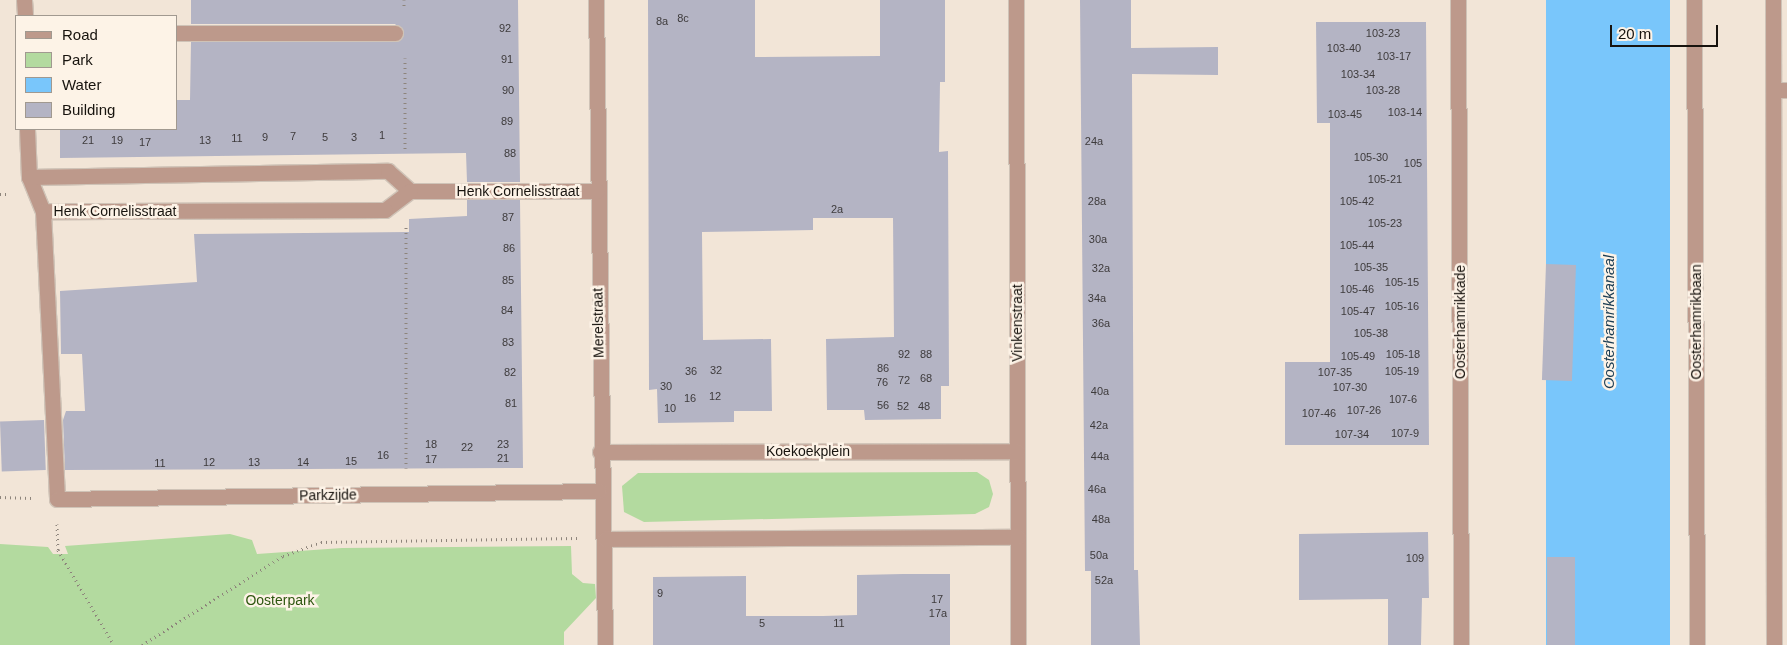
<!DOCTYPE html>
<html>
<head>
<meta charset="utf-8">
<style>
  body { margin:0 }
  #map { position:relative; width:1787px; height:645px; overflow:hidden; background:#f2e5d7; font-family:Arial,sans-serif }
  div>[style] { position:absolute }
  .green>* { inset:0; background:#b3da9f }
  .water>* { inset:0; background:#79c6fb; transform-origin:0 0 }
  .building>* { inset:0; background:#b4b4c4; transform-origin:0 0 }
  .path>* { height:3px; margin-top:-1.5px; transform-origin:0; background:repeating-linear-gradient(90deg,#8d847b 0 1px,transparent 0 5px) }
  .roads { filter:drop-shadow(1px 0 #cfc3b7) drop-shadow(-1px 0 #cfc3b7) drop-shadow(0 1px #cfc3b7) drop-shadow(0 -1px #cfc3b7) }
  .lane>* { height:15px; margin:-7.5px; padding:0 7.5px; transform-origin:7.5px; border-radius:7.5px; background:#bd998b }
  .street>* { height:15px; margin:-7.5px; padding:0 7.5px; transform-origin:7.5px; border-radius:7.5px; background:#bd998b }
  span { translate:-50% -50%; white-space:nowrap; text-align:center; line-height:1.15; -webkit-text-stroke:5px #fdf3e7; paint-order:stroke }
  .number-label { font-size:11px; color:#3e3b3c }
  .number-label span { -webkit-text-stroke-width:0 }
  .street-label { font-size:14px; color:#17130e }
  .park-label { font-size:14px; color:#2e570f }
  .water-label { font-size:15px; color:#1c3d53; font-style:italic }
  .legend { position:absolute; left:15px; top:15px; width:162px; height:115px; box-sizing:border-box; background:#fdf3e7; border:1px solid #a19990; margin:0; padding:6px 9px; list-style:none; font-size:15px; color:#17130e }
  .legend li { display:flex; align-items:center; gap:10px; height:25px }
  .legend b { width:25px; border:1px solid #a19990 }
  .scale { position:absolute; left:1610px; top:25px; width:108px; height:22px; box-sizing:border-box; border:2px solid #17130e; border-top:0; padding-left:6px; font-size:15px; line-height:18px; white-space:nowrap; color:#17130e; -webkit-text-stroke:4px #fdf3e7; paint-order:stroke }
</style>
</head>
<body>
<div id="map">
  <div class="green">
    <i style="clip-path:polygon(977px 472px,989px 480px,993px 494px,989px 507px,975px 514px,644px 522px,624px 512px,622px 486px,638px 473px)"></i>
    <i style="clip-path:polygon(230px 534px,252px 540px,257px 554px,342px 548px,571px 546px,572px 574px,583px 583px,595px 584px,596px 598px,564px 632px,564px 645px,0 645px,0 544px,48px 547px,53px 554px,68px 554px,65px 546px)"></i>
  </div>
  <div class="water">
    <i style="left:1546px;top:0;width:124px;height:645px"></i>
  </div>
  <div class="building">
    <i style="clip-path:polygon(191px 0,518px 0,520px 182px,467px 182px,466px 153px,60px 158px,60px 129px,176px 129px,176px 100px,190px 100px,191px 42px,395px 42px,404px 33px,395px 24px,191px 24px)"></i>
    <i style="clip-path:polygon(648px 0,755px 0,755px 57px,880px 56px,880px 0,945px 0,945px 82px,940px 82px,939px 152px,948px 151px,949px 386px,941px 386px,941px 419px,865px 420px,864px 410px,827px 410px,826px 339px,894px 337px,893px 218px,813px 218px,813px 230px,702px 232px,703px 340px,771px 339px,772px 411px,734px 411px,734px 422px,658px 423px,657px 389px,649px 390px)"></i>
    <i style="clip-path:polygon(1080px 0,1131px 0,1131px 48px,1218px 47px,1218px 75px,1132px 74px,1134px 570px,1138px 570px,1140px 645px,1091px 645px,1091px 571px,1085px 571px)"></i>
    <i style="clip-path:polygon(1316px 22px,1426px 22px,1429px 445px,1285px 445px,1285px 362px,1330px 362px,1330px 123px,1317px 123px)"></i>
    <i style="clip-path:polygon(467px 200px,520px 200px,523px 468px,65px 470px,63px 420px,66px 411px,85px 411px,82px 354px,61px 354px,60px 291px,197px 282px,194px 234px,409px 232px,409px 219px,467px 216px)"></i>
    <i style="left:1546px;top:264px;width:30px;height:116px;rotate:2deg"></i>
    <i style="left:44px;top:420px;width:50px;height:44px;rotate:88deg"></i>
    <i style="clip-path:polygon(1428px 532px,1429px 598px,1422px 598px,1421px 645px,1388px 645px,1388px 599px,1299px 600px,1299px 534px)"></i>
    <i style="left:1547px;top:557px;width:28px;height:88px"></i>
    <i style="clip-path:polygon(903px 574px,950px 574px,950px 645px,653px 645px,653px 577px,746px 576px,746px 616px,823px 616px,857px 615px,857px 575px)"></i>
  </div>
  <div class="path">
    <i style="left:404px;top:0;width:9px;rotate:90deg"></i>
    <i style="left:405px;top:58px;width:94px;rotate:90deg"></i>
    <i style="left:0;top:194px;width:7px"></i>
    <i style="left:406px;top:468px;width:241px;rotate:-90deg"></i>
    <i style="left:0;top:497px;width:31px;rotate:2deg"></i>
    <i style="left:57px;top:524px;width:26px;rotate:88deg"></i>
    <i style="left:58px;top:550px;width:110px;rotate:59.5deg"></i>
    <i style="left:142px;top:645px;width:167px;rotate:-32.3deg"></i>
    <i style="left:283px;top:556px;width:40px;rotate:-20.2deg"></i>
    <i style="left:321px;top:542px;width:256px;rotate:-0.9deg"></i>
  </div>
  <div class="roads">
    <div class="lane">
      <i style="left:1694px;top:0;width:645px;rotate:89.73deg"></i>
      <i style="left:176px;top:33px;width:219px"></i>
      <i style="left:1775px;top:90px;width:12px"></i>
    </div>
    <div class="street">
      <i style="left:24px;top:0;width:16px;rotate:86deg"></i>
      <i style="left:596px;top:0;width:645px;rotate:89.2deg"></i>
      <i style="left:1016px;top:0;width:645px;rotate:89.82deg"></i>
      <i style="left:1458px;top:0;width:645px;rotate:89.73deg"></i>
      <i style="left:1773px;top:0;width:645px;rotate:89.91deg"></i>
      <i style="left:27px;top:129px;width:48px;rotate:87.6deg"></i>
      <i style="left:29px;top:177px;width:37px;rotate:68deg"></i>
      <i style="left:29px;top:177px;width:359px;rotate:-1deg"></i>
      <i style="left:388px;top:171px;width:30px;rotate:42deg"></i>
      <i style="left:597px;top:191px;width:187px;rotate:180deg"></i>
      <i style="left:410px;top:191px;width:31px;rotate:143deg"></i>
      <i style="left:385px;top:210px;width:342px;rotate:179.8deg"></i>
      <i style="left:43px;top:211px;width:288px;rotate:87.2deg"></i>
      <i style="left:57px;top:499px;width:542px;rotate:-0.85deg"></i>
      <i style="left:600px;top:452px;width:417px;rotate:-0.1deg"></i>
      <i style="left:605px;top:539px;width:413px;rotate:-0.3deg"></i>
    </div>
  </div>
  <div class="number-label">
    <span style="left:683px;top:18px">8c</span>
    <span style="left:662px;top:21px">8a</span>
    <span style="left:505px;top:28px">92</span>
    <span style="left:1383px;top:33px">103-23</span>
    <span style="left:1344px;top:48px">103-40</span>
    <span style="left:1394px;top:56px">103-17</span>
    <span style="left:507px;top:59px">91</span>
    <span style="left:1358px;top:74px">103-34</span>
    <span style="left:508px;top:90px">90</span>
    <span style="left:1383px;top:90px">103-28</span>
    <span style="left:1405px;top:112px">103-14</span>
    <span style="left:1345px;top:114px">103-45</span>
    <span style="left:507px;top:121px">89</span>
    <span style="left:382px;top:135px">1</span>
    <span style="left:293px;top:136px">7</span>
    <span style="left:265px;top:137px">9</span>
    <span style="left:325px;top:137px">5</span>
    <span style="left:354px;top:137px">3</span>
    <span style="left:237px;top:138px">11</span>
    <span style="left:88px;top:140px">21</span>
    <span style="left:117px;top:140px">19</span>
    <span style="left:205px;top:140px">13</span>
    <span style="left:1094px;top:141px">24a</span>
    <span style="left:145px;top:142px">17</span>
    <span style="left:510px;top:153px">88</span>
    <span style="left:1371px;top:157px">105-30</span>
    <span style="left:1413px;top:163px">105</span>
    <span style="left:1385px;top:179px">105-21</span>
    <span style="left:1097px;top:201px">28a</span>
    <span style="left:1357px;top:201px">105-42</span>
    <span style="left:837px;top:209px">2a</span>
    <span style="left:508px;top:217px">87</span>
    <span style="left:1385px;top:223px">105-23</span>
    <span style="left:1098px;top:239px">30a</span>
    <span style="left:1357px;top:245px">105-44</span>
    <span style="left:509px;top:248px">86</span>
    <span style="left:1371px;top:267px">105-35</span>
    <span style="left:1101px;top:268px">32a</span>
    <span style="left:508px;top:280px">85</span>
    <span style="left:1402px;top:282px">105-15</span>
    <span style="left:1357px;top:289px">105-46</span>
    <span style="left:1097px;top:298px">34a</span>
    <span style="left:1402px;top:306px">105-16</span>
    <span style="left:507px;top:310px">84</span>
    <span style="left:1358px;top:311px">105-47</span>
    <span style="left:1101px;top:323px">36a</span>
    <span style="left:1371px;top:333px">105-38</span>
    <span style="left:508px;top:342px">83</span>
    <span style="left:904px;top:354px">92</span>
    <span style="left:926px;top:354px">88</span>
    <span style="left:1403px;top:354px">105-18</span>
    <span style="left:1358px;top:356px">105-49</span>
    <span style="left:883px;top:368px">86</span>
    <span style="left:716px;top:370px">32</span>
    <span style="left:691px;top:371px">36</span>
    <span style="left:1402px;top:371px">105-19</span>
    <span style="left:510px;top:372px">82</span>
    <span style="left:1335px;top:372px">107-35</span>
    <span style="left:926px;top:378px">68</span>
    <span style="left:904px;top:380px">72</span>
    <span style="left:882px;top:382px">76</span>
    <span style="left:666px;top:386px">30</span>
    <span style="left:1350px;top:387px">107-30</span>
    <span style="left:1100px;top:391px">40a</span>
    <span style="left:715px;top:396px">12</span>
    <span style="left:690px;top:398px">16</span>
    <span style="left:1403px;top:399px">107-6</span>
    <span style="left:511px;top:403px">81</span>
    <span style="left:883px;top:405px">56</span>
    <span style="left:903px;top:406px">52</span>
    <span style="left:924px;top:406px">48</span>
    <span style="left:670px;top:408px">10</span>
    <span style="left:1364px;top:410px">107-26</span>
    <span style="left:1319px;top:413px">107-46</span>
    <span style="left:1099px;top:425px">42a</span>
    <span style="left:1405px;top:433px">107-9</span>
    <span style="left:1352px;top:434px">107-34</span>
    <span style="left:431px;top:444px">18</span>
    <span style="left:503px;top:444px">23</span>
    <span style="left:467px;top:447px">22</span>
    <span style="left:383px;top:455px">16</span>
    <span style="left:1100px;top:456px">44a</span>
    <span style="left:503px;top:458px">21</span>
    <span style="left:431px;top:459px">17</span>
    <span style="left:351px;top:461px">15</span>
    <span style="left:209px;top:462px">12</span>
    <span style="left:254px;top:462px">13</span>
    <span style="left:303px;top:462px">14</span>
    <span style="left:160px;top:463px">11</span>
    <span style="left:1097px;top:489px">46a</span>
    <span style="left:1101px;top:519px">48a</span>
    <span style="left:1099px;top:555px">50a</span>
    <span style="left:1415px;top:558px">109</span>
    <span style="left:1104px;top:580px">52a</span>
    <span style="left:660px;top:593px">9</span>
    <span style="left:937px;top:599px">17</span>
    <span style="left:938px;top:613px">17a</span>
    <span style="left:762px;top:623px">5</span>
    <span style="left:839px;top:623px">11</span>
  </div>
  <div class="street-label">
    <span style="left:518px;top:191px">Henk Cornelisstraat</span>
    <span style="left:115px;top:211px">Henk Cornelisstraat</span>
    <span style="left:1460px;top:322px;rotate:-90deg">Oosterhamrikkade</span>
    <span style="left:1696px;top:322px;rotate:-90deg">Oosterhamrikbaan</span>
    <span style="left:598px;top:323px;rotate:-91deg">Merelstraat</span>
    <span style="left:1017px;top:323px;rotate:-90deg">Vinkenstraat</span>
    <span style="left:808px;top:451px">Koekoekplein</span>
    <span style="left:328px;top:495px;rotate:-1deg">Parkzijde</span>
  </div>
  <div class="park-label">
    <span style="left:280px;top:600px">Oosterpark</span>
  </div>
  <div class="water-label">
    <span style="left:1609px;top:322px;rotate:-90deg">Oosterhamrikkanaal</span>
  </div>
  <ul class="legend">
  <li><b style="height:6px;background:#bd998b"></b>Road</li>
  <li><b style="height:14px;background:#b3da9f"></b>Park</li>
  <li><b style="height:14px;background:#79c6fb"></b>Water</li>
  <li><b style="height:14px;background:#b4b4c4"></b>Building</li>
  </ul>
  <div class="scale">20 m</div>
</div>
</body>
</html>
